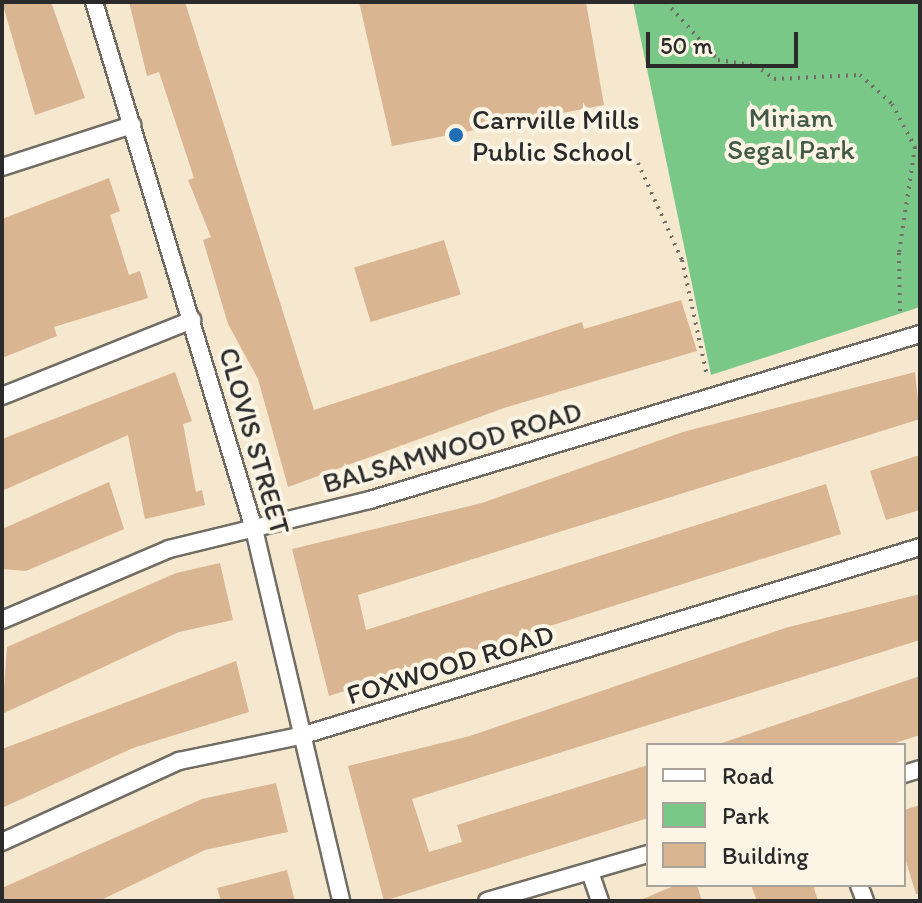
<!DOCTYPE html>
<html>
<head>
<meta charset="utf-8">
<style>
  body { margin:0 }
  #map { position:relative; width:922px; height:903px; overflow:hidden; background:#f5e8cf; font-family:Itim,sans-serif }
  div>[style] { position:absolute }
  .green>* { inset:0; background:#7ac888 }
  .building>* { inset:0; background:#dab592; transform-origin:0 0 }
  .path>* { height:4px; margin-top:-2px; transform-origin:0; background:repeating-linear-gradient(90deg,#726d64 0 2px,transparent 0 8px) }
  .roads { filter:drop-shadow(2px 0 #726d64) drop-shadow(-2px 0 #726d64) drop-shadow(0 2px #726d64) drop-shadow(0 -2px #726d64) }
  .street>* { height:16px; margin:-8px; padding:0 8px; transform-origin:8px; border-radius:8px; background:#fff }
  .dots>* { width:22px; height:22px; translate:-50% -50%; box-sizing:border-box; border:4px solid #fcf5e5; border-radius:50% }
  span { translate:-50% -50%; white-space:nowrap; text-align:center; line-height:1.15; -webkit-text-stroke:8px #fcf5e5; paint-order:stroke }
  .park-label { font-size:28px; color:#435a47 }
  .poi-label { font-size:28px; color:#2b2b2b }
  .left { translate:0 -50%; text-align:left }
  .street-label { font-size:28px; color:#2b2b2b }
  .frame { position:absolute; inset:0; border:4px solid #2b2b2b; pointer-events:none }
  .legend { position:absolute; left:646px; top:743px; width:260px; height:144px; box-sizing:border-box; background:#fcf5e5; border:2px solid #a8a49b; margin:0; padding:10px 14px; list-style:none; font-size:24px; color:#2b2b2b }
  .legend li { display:flex; align-items:center; gap:16px; height:40px }
  .legend b { width:40px; border:2px solid #a8a49b }
  .scale { position:absolute; left:646px; top:32px; width:152px; height:36px; box-sizing:border-box; border:4px solid #2b2b2b; border-top:0; padding-left:10px; font-size:24px; line-height:28px; white-space:nowrap; color:#2b2b2b; -webkit-text-stroke:6px #fcf5e5; paint-order:stroke }
</style>
</head>
<body>
<div id="map">
  <div class="green">
    <i style="clip-path:polygon(633px 2px,920px 2px,920px 307px,711px 375px)"></i>
  </div>
  <div class="building">
    <i style="clip-path:polygon(2px 2px,51px 2px,85px 98px,35px 115px)"></i>
    <i style="clip-path:polygon(129px 2px,185px 2px,314px 410px,582px 322px,584px 329px,681px 300px,697px 351px,504px 408px,288px 487px,258px 379px,228px 324px,203px 240px,211px 237px,188px 180px,194px 178px,159px 72px,147px 76px)"></i>
    <i style="clip-path:polygon(359px 2px,586px 2px,604px 105px,392px 146px)"></i>
    <i style="clip-path:polygon(109px 178px,120px 211px,110px 215px,129px 275px,140px 271px,148px 298px,54px 327px,57px 336px,2px 358px,2px 219px)"></i>
    <i style="left:444px;top:240px;width:57px;height:94px;rotate:73deg"></i>
    <i style="clip-path:polygon(175px 372px,192px 421px,183px 424px,196px 492px,202px 490px,205px 505px,145px 519px,128px 435px,2px 491px,2px 439px)"></i>
    <i style="clip-path:polygon(915px 372px,920px 419px,358px 595px,366px 630px,826px 484px,841px 534px,329px 696px,292px 549px,482px 503px,683px 432px)"></i>
    <i style="clip-path:polygon(920px 455px,920px 510px,886px 520px,870px 471px)"></i>
    <i style="clip-path:polygon(109px 482px,124px 529px,26px 571px,2px 569px,2px 529px)"></i>
    <i style="clip-path:polygon(220px 563px,233px 620px,179px 632px,2px 714px,7px 647px,176px 573px)"></i>
    <i style="clip-path:polygon(920px 594px,920px 640px,412px 799px,429px 852px,462px 842px,457px 825px,648px 765px,648px 818px,384px 901px,348px 766px,470px 736px,785px 628px)"></i>
    <i style="clip-path:polygon(236px 661px,249px 712px,133px 748px,2px 808px,2px 749px)"></i>
    <i style="clip-path:polygon(920px 676px,920px 735px,889px 745px,716px 745px)"></i>
    <i style="clip-path:polygon(276px 783px,288px 832px,205px 850px,99px 901px,2px 901px,2px 888px,202px 799px)"></i>
    <i style="clip-path:polygon(920px 805px,920px 894px,916px 894px,904px 855px,904px 810px)"></i>
    <i style="clip-path:polygon(287px 870px,295px 901px,221px 901px,217px 888px)"></i>
    <i style="clip-path:polygon(676px 885px,697px 885px,702px 901px,638px 901px)"></i>
    <i style="clip-path:polygon(751px 885px,813px 885px,818px 901px,757px 901px)"></i>
  </div>
  <div class="path">
    <i style="left:666px;top:2px;width:78px;rotate:48.1deg"></i>
    <i style="left:718px;top:60px;width:37px;rotate:8deg"></i>
    <i style="left:755px;top:65px;width:24px;rotate:36deg"></i>
    <i style="left:774px;top:79px;width:86px;rotate:-2.7deg"></i>
    <i style="left:860px;top:75px;width:43px;rotate:42.2deg"></i>
    <i style="left:892px;top:104px;width:49px;rotate:61.9deg"></i>
    <i style="left:915px;top:147px;width:107px;rotate:98.6deg"></i>
    <i style="left:899px;top:253px;width:58px;rotate:89deg"></i>
    <i style="left:638px;top:163px;width:107px;rotate:65.6deg"></i>
    <i style="left:682px;top:260px;width:119px;rotate:77.8deg"></i>
  </div>
  <div class="roads">
    <div class="street">
      <i style="left:94px;top:2px;width:551px;rotate:73.11deg"></i>
      <i style="left:254px;top:529px;width:382px;rotate:76.8deg"></i>
      <i style="left:2px;top:167px;width:137px;rotate:-17.9deg"></i>
      <i style="left:2px;top:396px;width:205px;rotate:-21.8deg"></i>
      <i style="left:2px;top:620px;width:181px;rotate:-23deg"></i>
      <i style="left:169px;top:549px;width:207px;rotate:-13.7deg"></i>
      <i style="left:370px;top:500px;width:575px;rotate:-16.79deg"></i>
      <i style="left:904px;top:774px;width:17px;rotate:-17deg"></i>
      <i style="left:2px;top:842px;width:195px;rotate:-24.6deg"></i>
      <i style="left:179px;top:761px;width:128px;rotate:-11.7deg"></i>
      <i style="left:304px;top:735px;width:644px;rotate:-16.97deg"></i>
      <i style="left:590px;top:872px;width:31px;rotate:71deg"></i>
      <i style="left:859px;top:885px;width:17px;rotate:69deg"></i>
      <i style="left:487px;top:901px;width:168px;rotate:-16.3deg"></i>
    </div>
  </div>
  <div class="dots">
    <i style="left:456px;top:135px;background:#1f6fb2"></i>
  </div>
  <div class="park-label">
    <span style="left:791px;top:133px">Miriam<br>Segal Park</span>
  </div>
  <div class="poi-label">
    <span class="left" style="left:472px;top:135px">Carrville Mills<br>Public School</span>
  </div>
  <div class="street-label">
    <span style="left:255px;top:441px;rotate:74deg">CLOVIS STREET</span>
    <span style="left:452px;top:447px;rotate:-16deg">BALSAMWOOD ROAD</span>
    <span style="left:450px;top:664px;rotate:-17deg">FOXWOOD ROAD</span>
  </div>
  <div class="frame"></div>
  <ul class="legend">
  <li><b style="height:10px;background:#fff"></b>Road</li>
  <li><b style="height:22px;background:#7ac888"></b>Park</li>
  <li><b style="height:22px;background:#dab592"></b>Building</li>
  </ul>
  <div class="scale">50 m</div>
</div>
</body>
</html>
